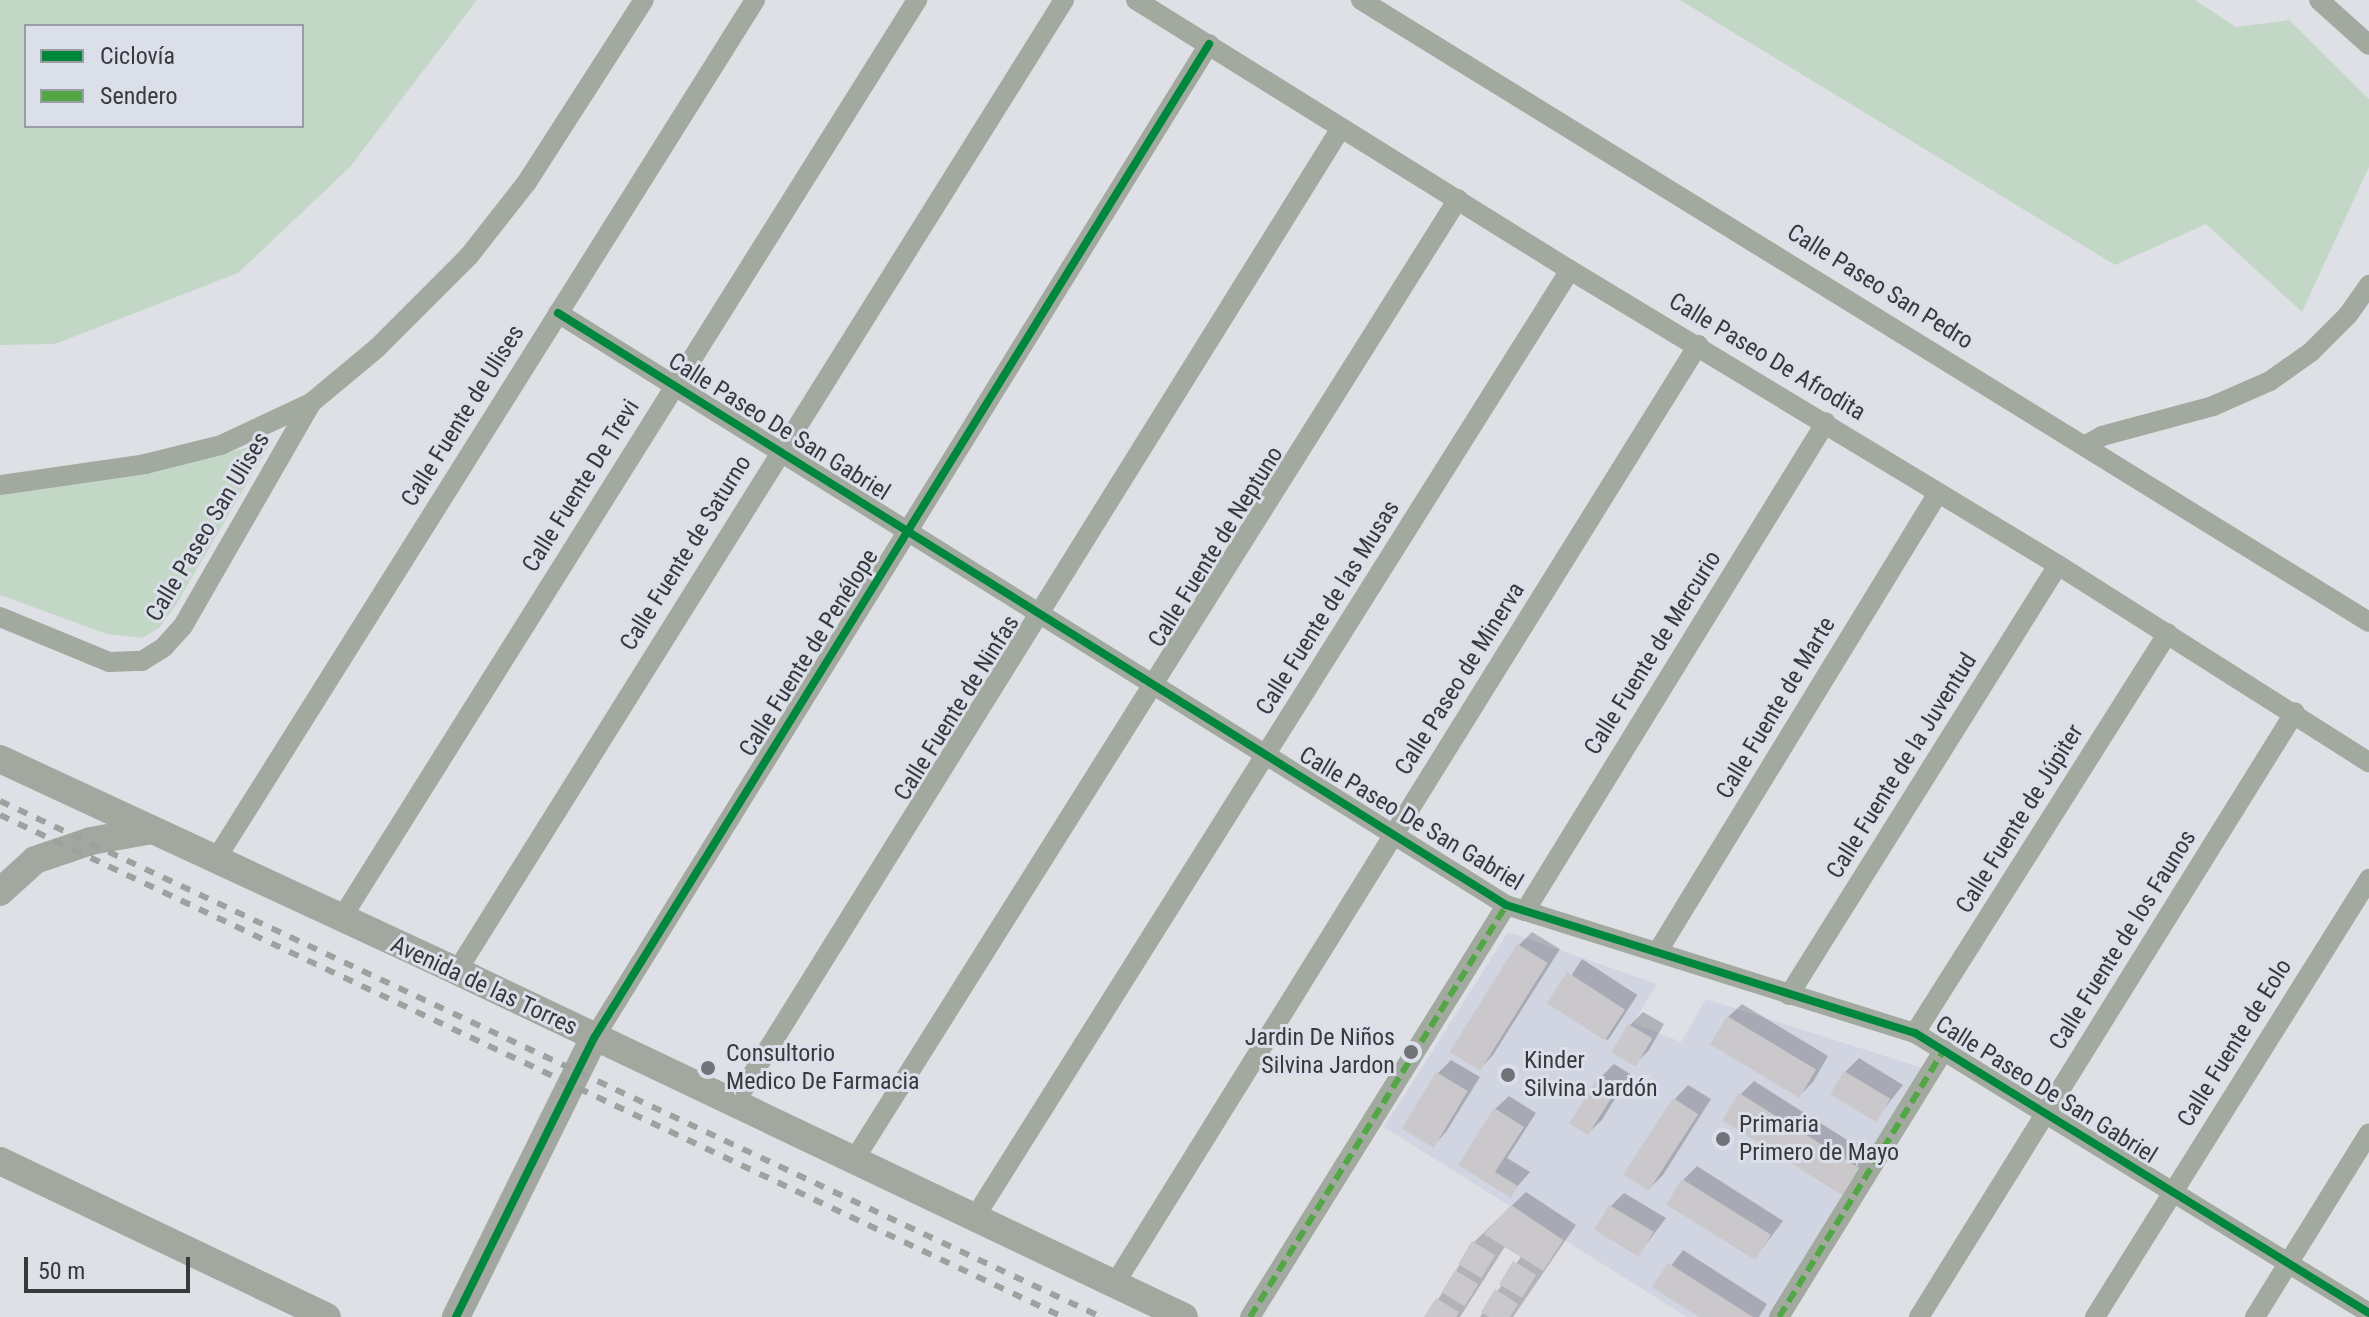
<!DOCTYPE html>
<html>
<head>
<meta charset="utf-8">
<style>
  body { margin:0 }
  #map { position:relative; width:2369px; height:1317px; overflow:hidden; background:#dee0e6; font-family:"Roboto Condensed",sans-serif }
  div>[style] { position:absolute }
  .built>* { inset:0; background:#d1d5e1 }
  .green>* { inset:0; background:#c3d7c7 }
  .shadow>* { inset:0; background:#0003; transform-origin:0 0 }
  .building>* { inset:0; background:#cac8ca; transform-origin:0 0 }
  .street>* { height:20px; margin:-10px; padding:0 10px; transform-origin:10px; border-radius:10px; background:#a2a99f }
  .secondary>* { height:28px; margin:-14px; padding:0 14px; transform-origin:14px; border-radius:14px; background:#a2a89f }
  .rail>* { height:6px; margin-top:-3px; transform-origin:0; background:repeating-linear-gradient(90deg,#9da29e 0 10px,transparent 0 20px) }
  .quiet>* { height:6px; margin-top:-3px; transform-origin:0; background:repeating-linear-gradient(90deg,#53a646 0 12px,transparent 0 18px) }
  .cycleway>* { height:8px; margin:-4px; padding:0 4px; transform-origin:4px; border-radius:4px; background:#00873e }
  .dots>* { width:22px; height:22px; translate:-50% -50%; box-sizing:border-box; border:4px solid #dbdfe9; border-radius:50% }
  span { translate:-50% -50%; white-space:nowrap; text-align:center; line-height:1.15; -webkit-text-stroke:6px #dbdfe9; paint-order:stroke }
  .street-label { font-size:24px; color:#38393d }
  .poi-label { font-size:24px; color:#38393d }
  .right { translate:-100% -50%; text-align:right }
  .left { translate:0 -50%; text-align:left }
  .legend { position:absolute; left:24px; top:24px; width:280px; height:104px; box-sizing:border-box; background:#dbdfe9; border:2px solid #9a9da4; margin:0; padding:10px 14px; list-style:none; font-size:24px; color:#38393d }
  .legend li { display:flex; align-items:center; gap:16px; height:40px }
  .legend b { width:40px; border:2px solid #9a9da4 }
  .scale { position:absolute; left:24px; top:1257px; width:166px; height:36px; box-sizing:border-box; border:4px solid #38393d; border-top:0; padding-left:10px; font-size:24px; line-height:28px; white-space:nowrap; color:#38393d; -webkit-text-stroke:6px #dbdfe9; paint-order:stroke }
</style>
</head>
<body>
<div id="map">
  <div class="built">
    <i style="clip-path:polygon(1508px 932px,1657px 984px,1633px 1023px,1681px 1042px,1706px 999px,1929px 1070px,1774px 1317px,1687px 1317px,1384px 1127px)"></i>
  </div>
  <div class="green">
    <i style="clip-path:polygon(evenodd,0 0,477px 0,350px 167px,238px 273px,55px 344px,0 345px,0 0,26px 26px,302px 26px,302px 126px,26px 126px,26px 26px)"></i>
    <i style="clip-path:polygon(1680px 0,2195px 0,2236px 27px,2289px 20px,2369px 99px,2369px 167px,2302px 312px,2206px 224px,2115px 265px)"></i>
    <i style="clip-path:polygon(271px 442px,176px 605px,159px 628px,142px 638px,107px 634px,0 595px,0 491px,153px 470px)"></i>
  </div>
  <div class="shadow">
    <i style="clip-path:polygon(1532px 932px,1560px 949px,1493px 1055px,1480px 1069px,1519px 945px)"></i>
    <i style="left:1582px;top:959px;width:66px;height:54px;rotate:33deg"></i>
    <i style="clip-path:polygon(1742px 1004px,1828px 1056px,1813px 1082px,1799px 1096px,1728px 1017px)"></i>
    <i style="clip-path:polygon(1643px 1012px,1664px 1024px,1649px 1050px,1635px 1064px,1630px 1025px)"></i>
    <i style="clip-path:polygon(1859px 1058px,1903px 1085px,1876px 1119px,1845px 1072px)"></i>
    <i style="clip-path:polygon(1451px 1060px,1480px 1077px,1446px 1132px,1433px 1146px,1438px 1073px)"></i>
    <i style="clip-path:polygon(1614px 1064px,1630px 1074px,1602px 1120px,1588px 1133px,1600px 1078px)"></i>
    <i style="clip-path:polygon(1754px 1081px,1871px 1155px,1856px 1179px,1740px 1095px)"></i>
    <i style="clip-path:polygon(1688px 1085px,1711px 1099px,1663px 1175px,1650px 1188px,1628px 1174px,1675px 1099px)"></i>
    <i style="clip-path:polygon(1509px 1096px,1536px 1113px,1507px 1158px,1530px 1172px,1510px 1195px,1461px 1165px,1495px 1109px)"></i>
    <i style="clip-path:polygon(1697px 1166px,1783px 1221px,1755px 1258px,1683px 1180px)"></i>
    <i style="clip-path:polygon(1526px 1192px,1576px 1225px,1513px 1317px,1480px 1317px,1522px 1255px,1506px 1245px,1460px 1317px,1427px 1317px,1474px 1242px)"></i>
    <i style="clip-path:polygon(1624px 1193px,1666px 1218px,1638px 1255px,1611px 1206px)"></i>
    <i style="clip-path:polygon(1683px 1250px,1767px 1304px,1759px 1317px,1703px 1317px,1655px 1287px)"></i>
  </div>
  <div class="building">
    <i style="left:1517px;top:944px;width:36px;height:127px;rotate:32deg"></i>
    <i style="left:1567px;top:972px;width:69px;height:37px;rotate:33deg"></i>
    <i style="left:1727px;top:1016px;width:104px;height:33px;rotate:31deg"></i>
    <i style="left:1628px;top:1024px;width:28px;height:33px;rotate:30deg"></i>
    <i style="left:1844px;top:1071px;width:54px;height:27px;rotate:31deg"></i>
    <i style="left:1436px;top:1072px;width:37px;height:66px;rotate:31deg"></i>
    <i style="left:1599px;top:1076px;width:22px;height:56px;rotate:32deg"></i>
    <i style="left:1739px;top:1093px;width:142px;height:32px;rotate:32deg"></i>
    <i style="left:1673px;top:1098px;width:30px;height:91px;rotate:33deg"></i>
    <i style="clip-path:polygon(1494px 1108px,1524px 1127px,1495px 1172px,1518px 1186px,1511px 1198px,1458px 1165px)"></i>
    <i style="left:1682px;top:1179px;width:105px;height:30px;rotate:32deg"></i>
    <i style="clip-path:polygon(1511px 1205px,1563px 1240px,1543px 1271px,1484px 1234px)"></i>
    <i style="left:1609px;top:1205px;width:52px;height:29px;rotate:31deg"></i>
    <i style="left:1472px;top:1241px;width:27px;height:27px;rotate:31deg"></i>
    <i style="left:1513px;top:1261px;width:27px;height:27px;rotate:31deg"></i>
    <i style="clip-path:polygon(1668px 1263px,1753px 1317px,1699px 1317px,1652px 1287px)"></i>
    <i style="left:1455px;top:1270px;width:27px;height:26px;rotate:31deg"></i>
    <i style="clip-path:polygon(1495px 1289px,1518px 1304px,1510px 1317px,1489px 1317px,1481px 1312px)"></i>
    <i style="clip-path:polygon(1436px 1298px,1459px 1312px,1456px 1317px,1424px 1317px)"></i>
  </div>
  <div class="street">
    <i style="left:1136px;top:0;width:511px;rotate:31.89deg"></i>
    <i style="left:1570px;top:270px;width:570px;rotate:31.15deg"></i>
    <i style="left:2058px;top:565px;width:368px;rotate:32.4deg"></i>
    <i style="left:1361px;top:0;width:1184px;rotate:31.68deg"></i>
    <i style="left:2319px;top:0;width:67px;rotate:42deg"></i>
    <i style="left:558px;top:313px;width:1118px;rotate:31.98deg"></i>
    <i style="left:1506px;top:905px;width:429px;rotate:17.4deg"></i>
    <i style="left:1915px;top:1033px;width:533px;rotate:31.66deg"></i>
    <i style="left:2086px;top:445px;width:18px;rotate:-29deg"></i>
    <i style="left:2102px;top:436px;width:115px;rotate:-15.1deg"></i>
    <i style="left:2213px;top:406px;width:62px;rotate:-23.7deg"></i>
    <i style="left:2270px;top:381px;width:50px;rotate:-35.3deg"></i>
    <i style="left:2311px;top:352px;width:52px;rotate:-45deg"></i>
    <i style="left:2348px;top:315px;width:37px;rotate:-55deg"></i>
    <i style="left:0;top:485px;width:147px;rotate:-8.2deg"></i>
    <i style="left:145px;top:464px;width:78px;rotate:-14deg"></i>
    <i style="left:221px;top:445px;width:99px;rotate:-25deg"></i>
    <i style="left:311px;top:403px;width:86px;rotate:-39.8deg"></i>
    <i style="left:377px;top:348px;width:130px;rotate:-45deg"></i>
    <i style="left:469px;top:256px;width:94px;rotate:-51.9deg"></i>
    <i style="left:527px;top:182px;width:216px;rotate:-57.3deg"></i>
    <i style="left:0;top:617px;width:118px;rotate:22.4deg"></i>
    <i style="left:109px;top:662px;width:33px;rotate:-2deg"></i>
    <i style="left:142px;top:661px;width:26px;rotate:-32deg"></i>
    <i style="left:164px;top:647px;width:28px;rotate:-48deg"></i>
    <i style="left:183px;top:626px;width:257px;rotate:-60.1deg"></i>
    <i style="left:216px;top:859px;width:1014px;rotate:-57.89deg"></i>
    <i style="left:1525px;top:911px;width:574px;rotate:-58.39deg"></i>
    <i style="left:341px;top:919px;width:1085px;rotate:-57.92deg"></i>
    <i style="left:1658px;top:951px;width:537px;rotate:-58.56deg"></i>
    <i style="left:457px;top:971px;width:1145px;rotate:-57.99deg"></i>
    <i style="left:1789px;top:995px;width:507px;rotate:-57.97deg"></i>
    <i style="left:1915px;top:1033px;width:473px;rotate:-57.7deg"></i>
    <i style="left:594px;top:1038px;width:1169px;rotate:-58.25deg"></i>
    <i style="left:734px;top:1104px;width:1149px;rotate:-58.12deg"></i>
    <i style="left:854px;top:1160px;width:1135px;rotate:-57.85deg"></i>
    <i style="left:975px;top:1217px;width:1118px;rotate:-57.86deg"></i>
    <i style="left:1114px;top:1285px;width:1107px;rotate:-58.15deg"></i>
    <i style="left:1250px;top:1317px;width:485px;rotate:-58.1deg"></i>
    <i style="left:1779px;top:1317px;width:314px;rotate:-58.3deg"></i>
    <i style="left:1919px;top:1317px;width:712px;rotate:-58.14deg"></i>
    <i style="left:2095px;top:1317px;width:517px;rotate:-57.97deg"></i>
    <i style="left:2255px;top:1317px;width:216px;rotate:-58.2deg"></i>
  </div>
  <div class="secondary">
    <i style="left:0;top:759px;width:504px;rotate:24.89deg"></i>
    <i style="left:457px;top:971px;width:805px;rotate:25.45deg"></i>
    <i style="left:0;top:892px;width:47px;rotate:-42.4deg"></i>
    <i style="left:35px;top:860px;width:59px;rotate:-18.7deg"></i>
    <i style="left:91px;top:841px;width:62px;rotate:-10.2deg"></i>
    <i style="left:0;top:1161px;width:362px;rotate:25.5deg"></i>
    <i style="left:456px;top:1317px;width:311px;rotate:-63.7deg"></i>
  </div>
  <div class="rail">
    <i style="left:0;top:801px;width:1216px;rotate:25.11deg"></i>
    <i style="left:0;top:815px;width:1176px;rotate:25.28deg"></i>
  </div>
  <div class="quiet">
    <i style="left:1250px;top:1317px;width:485px;rotate:-58.1deg"></i>
    <i style="left:1779px;top:1317px;width:314px;rotate:-58.3deg"></i>
  </div>
  <div class="cycleway">
    <i style="left:558px;top:313px;width:1118px;rotate:31.98deg"></i>
    <i style="left:1506px;top:905px;width:429px;rotate:17.4deg"></i>
    <i style="left:1915px;top:1033px;width:533px;rotate:31.66deg"></i>
    <i style="left:456px;top:1317px;width:311px;rotate:-63.7deg"></i>
    <i style="left:594px;top:1038px;width:1169px;rotate:-58.25deg"></i>
  </div>
  <div class="dots">
    <i style="left:1411px;top:1052px;background:#727378"></i>
    <i style="left:708px;top:1068px;background:#727378"></i>
    <i style="left:1508px;top:1075px;background:#727378"></i>
    <i style="left:1723px;top:1139px;background:#727378"></i>
  </div>
  <div class="street-label">
    <span style="left:1880px;top:287px;rotate:32deg">Calle Paseo San Pedro</span>
    <span style="left:1767px;top:357px;rotate:31deg">Calle Paseo De Afrodita</span>
    <span style="left:463px;top:416px;rotate:-58deg">Calle Fuente de Ulises</span>
    <span style="left:779px;top:427px;rotate:32deg">Calle Paseo De San Gabriel</span>
    <span style="left:581px;top:486px;rotate:-58deg">Calle Fuente De Trevi</span>
    <span style="left:208px;top:527px;rotate:-59deg">Calle Paseo San Ulises</span>
    <span style="left:1216px;top:547px;rotate:-58deg">Calle Fuente de Neptuno</span>
    <span style="left:686px;top:553px;rotate:-58deg">Calle Fuente de Saturno</span>
    <span style="left:1328px;top:608px;rotate:-58deg">Calle Fuente de las Musas</span>
    <span style="left:809px;top:653px;rotate:-58deg">Calle Fuente de Penélope</span>
    <span style="left:1653px;top:653px;rotate:-58deg">Calle Fuente de Mercurio</span>
    <span style="left:1460px;top:679px;rotate:-58deg">Calle Paseo de Minerva</span>
    <span style="left:957px;top:708px;rotate:-58deg">Calle Fuente de Ninfas</span>
    <span style="left:1776px;top:708px;rotate:-59deg">Calle Fuente de Marte</span>
    <span style="left:1902px;top:766px;rotate:-58deg">Calle Fuente de la Juventud</span>
    <span style="left:1411px;top:819px;rotate:31deg">Calle Paseo De San Gabriel</span>
    <span style="left:2020px;top:819px;rotate:-58deg">Calle Fuente de Júpiter</span>
    <span style="left:2123px;top:940px;rotate:-58deg">Calle Fuente de los Faunos</span>
    <span style="left:484px;top:986px;rotate:25deg">Avenida de las Torres</span>
    <span style="left:2235px;top:1043px;rotate:-58deg">Calle Fuente de Eolo</span>
    <span style="left:2046px;top:1090px;rotate:32deg">Calle Paseo De San Gabriel</span>
  </div>
  <div class="poi-label">
    <span class="right" style="left:1395px;top:1052px">Jardin De Niños<br>Silvina Jardon</span>
    <span class="left" style="left:726px;top:1068px">Consultorio<br>Medico De Farmacia</span>
    <span class="left" style="left:1524px;top:1075px">Kinder<br>Silvina Jardón</span>
    <span class="left" style="left:1739px;top:1139px">Primaria<br>Primero de Mayo</span>
  </div>
  <ul class="legend">
  <li><b style="height:10px;background:#00873e"></b>Ciclovía</li>
  <li><b style="height:10px;background:#53a646"></b>Sendero</li>
  </ul>
  <div class="scale">50 m</div>
</div>
</body>
</html>
